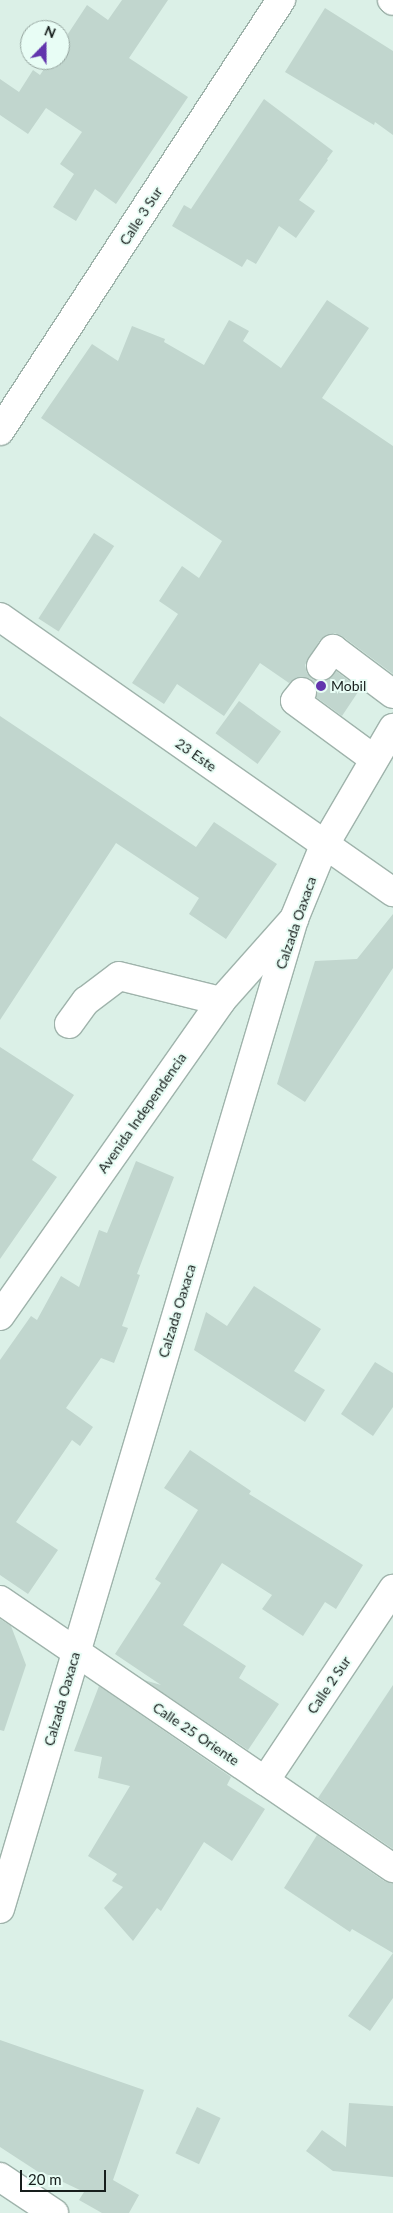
<!DOCTYPE html>
<html>
<head>
<meta charset="utf-8">
<style>
  body { margin:0 }
  #map { position:relative; width:393px; height:2213px; overflow:hidden; background:#dbf0e7; font-family:Lato,sans-serif }
  div>[style] { position:absolute }
  .building>* { inset:0; background:#c1d6ce; transform-origin:0 0 }
  .roads { filter:drop-shadow(1px 0 #9fb3ab) drop-shadow(-1px 0 #9fb3ab) drop-shadow(0 1px #9fb3ab) drop-shadow(0 -1px #9fb3ab) }
  .minor>* { height:28px; margin:-14px; padding:0 14px; transform-origin:14px; border-radius:14px; background:#fff }
  .major>* { height:28px; margin:-14px; padding:0 14px; transform-origin:14px; border-radius:14px; background:#fff }
  .dots>* { width:14px; height:14px; translate:-50% -50%; box-sizing:border-box; border:2px solid #e8fdf5; border-radius:50% }
  span { translate:-50% -50%; white-space:nowrap; text-align:center; line-height:1.15; -webkit-text-stroke:4px #e8fdf5; paint-order:stroke }
  .street-label { font-size:14px; color:#171e1c }
  .poi-label { font-size:14px; color:#171e1c }
  .left { translate:0 -50%; text-align:left }
  .north { position:absolute; left:20px; top:20px; width:50px; height:50px; box-sizing:border-box; background:#e8fdf5; border:1px solid #94a49e; border-radius:50%; rotate:22deg; font-size:14px; font-weight:700; line-height:20px; text-align:center; color:#171e1c }
  .north::after { content:''; display:block; margin:auto; width:18px; height:22px; background:#6235ad; clip-path:polygon(50% 0,100% 100%,50% 72%,0 100%) }
  .scale { position:absolute; left:20px; top:2170px; width:86px; height:22px; box-sizing:border-box; border:2px solid #171e1c; border-top:0; padding-left:6px; font-size:15px; line-height:18px; white-space:nowrap; color:#171e1c; -webkit-text-stroke:4px #e8fdf5; paint-order:stroke }
</style>
</head>
<body>
<div id="map">
  <div class="building">
    <i style="clip-path:polygon(122px 0,168px 0,129px 58px,188px 97px,116px 204px,95px 189px,76px 221px,53px 207px,74px 174px,60px 164px,82px 132px,46px 108px,28px 134px,0 115px,0 79px,19px 92px,33px 70px,40px 75px,50px 60px,60px 60px,60px 46px,87px 5px,108px 20px)"></i>
    <i style="clip-path:polygon(325px 8px,393px 51px,393px 135px,375px 122px,374px 125px,285px 72px)"></i>
    <i style="clip-path:polygon(264px 99px,333px 151px,327px 159px,328px 160px,299px 200px,315px 211px,296px 238px,279px 226px,256px 264px,247px 259px,242px 267px,172px 226px,184px 205px,191px 209px)"></i>
    <i style="clip-path:polygon(327px 300px,369px 328px,322px 398px,393px 446px,393px 674px,342px 636px,334px 633px,326px 635px,320px 640px,305px 665px,307px 673px,312px 679px,319px 681px,327px 680px,336px 671px,360px 689px,342px 716px,316px 697px,317px 687px,311px 679px,305px 677px,297px 677px,289px 683px,260px 663px,224px 716px,177px 684px,164px 704px,132px 683px,178px 614px,159px 601px,182px 566px,199px 578px,222px 541px,41px 418px,92px 344px,118px 361px,132px 326px,165px 339px,164px 342px,204px 365px,229px 320px,249px 331px,243px 341px,281px 368px)"></i>
    <i style="left:94px;top:533px;width:24px;height:102px;rotate:33deg"></i>
    <i style="left:239px;top:701px;width:52px;height:40px;rotate:36deg"></i>
    <i style="clip-path:polygon(0 716px,196px 847px,214px 822px,277px 864px,226px 939px,189px 914px,199px 898px,116px 843px,0 1020px)"></i>
    <i style="clip-path:polygon(393px 914px,393px 968px,305px 1102px,277px 1084px,315px 961px,357px 959px)"></i>
    <i style="clip-path:polygon(0 1047px,74px 1095px,32px 1160px,57px 1177px,0 1259px)"></i>
    <i style="clip-path:polygon(136px 1161px,174px 1177px,137px 1274px,140px 1275px,122px 1326px,128px 1328px,114px 1363px,101px 1358px,66px 1408px,93px 1427px,80px 1446px,72px 1440px,16px 1522px,58px 1550px,28px 1594px,0 1575px,0 1360px,31px 1316px,37px 1320px,61px 1276px,79px 1287px,99px 1230px,107px 1233px)"></i>
    <i style="clip-path:polygon(254px 1286px,321px 1329px,294px 1371px,325px 1390px,305px 1422px,194px 1350px,206px 1312px,227px 1326px)"></i>
    <i style="clip-path:polygon(375px 1362px,393px 1373px,393px 1407px,373px 1436px,341px 1414px)"></i>
    <i style="clip-path:polygon(190px 1450px,251px 1491px,249px 1494px,363px 1565px,336px 1609px,325px 1602px,303px 1636px,262px 1609px,272px 1595px,222px 1563px,183px 1625px,246px 1666px,239px 1678px,279px 1704px,248px 1750px,144px 1680px,161px 1685px,115px 1654px,161px 1583px,155px 1579px,198px 1510px,164px 1488px)"></i>
    <i style="clip-path:polygon(0 1619px,11px 1626px,26px 1665px,4px 1731px,0 1730px)"></i>
    <i style="clip-path:polygon(393px 1685px,393px 1849px,318px 1798px)"></i>
    <i style="clip-path:polygon(99px 1686px,231px 1777px,227px 1785px,265px 1809px,232px 1861px,204px 1842px,161px 1911px,157px 1908px,133px 1941px,104px 1908px,123px 1887px,112px 1881px,117px 1874px,88px 1856px,130px 1786px,98px 1778px,102px 1757px,74px 1751px)"></i>
    <i style="clip-path:polygon(317px 1835px,384px 1881px,393px 1883px,393px 1998px,370px 2031px,348px 2016px,393px 1953px,352px 1929px,350px 1932px,284px 1888px)"></i>
    <i style="clip-path:polygon(0 2040px,144px 2090px,113px 2180px,139px 2195px,129px 2213px,102px 2213px,79px 2200px,84px 2192px,44px 2173px,43px 2175px,0 2147px)"></i>
    <i style="clip-path:polygon(349px 2103px,393px 2106px,393px 2177px,333px 2171px,306px 2151px,322px 2130px,346px 2147px)"></i>
    <i style="left:197px;top:2107px;width:26px;height:51px;rotate:25deg"></i>
  </div>
  <div class="roads">
    <div class="minor">
      <i style="left:392px;top:0;width:1px;rotate:45deg"></i>
      <i style="left:0;top:431px;width:515px;rotate:-56.9deg"></i>
      <i style="left:0;top:617px;width:480px;rotate:35deg"></i>
      <i style="left:321px;top:666px;width:21px;rotate:-55deg"></i>
      <i style="left:333px;top:649px;width:75px;rotate:36.9deg"></i>
      <i style="left:302px;top:692px;width:11px;rotate:128deg"></i>
      <i style="left:295px;top:701px;width:98px;rotate:36.3deg"></i>
      <i style="left:69px;top:1024px;width:29px;rotate:-54deg"></i>
      <i style="left:86px;top:1001px;width:41px;rotate:-37.1deg"></i>
      <i style="left:119px;top:976px;width:105px;rotate:13.8deg"></i>
      <i style="left:0;top:1316px;width:385px;rotate:-54.9deg"></i>
      <i style="left:221px;top:1001px;width:110px;rotate:-48.3deg"></i>
      <i style="left:0;top:1600px;width:476px;rotate:34.3deg"></i>
      <i style="left:265px;top:1781px;width:231px;rotate:-56.3deg"></i>
      <i style="left:0;top:2177px;width:65px;rotate:33.7deg"></i>
    </div>
    <div class="major">
      <i style="left:0;top:1909px;width:1033px;rotate:-73.46deg"></i>
      <i style="left:294px;top:919px;width:79px;rotate:-67.7deg"></i>
      <i style="left:324px;top:846px;width:137px;rotate:-59.7deg"></i>
    </div>
  </div>
  <div class="dots">
    <i style="left:321px;top:686px;background:#6235ad"></i>
  </div>
  <div class="street-label">
    <span style="left:141px;top:216px;rotate:-57deg">Calle 3 Sur</span>
    <span style="left:196px;top:755px;rotate:35deg">23 Este</span>
    <span style="left:296px;top:923px;rotate:-71deg">Calzada Oaxaca</span>
    <span style="left:142px;top:1113px;rotate:-55deg">Avenida Independencia</span>
    <span style="left:177px;top:1311px;rotate:-73deg">Calzada Oaxaca</span>
    <span style="left:329px;top:1685px;rotate:-56deg">Calle 2 Sur</span>
    <span style="left:62px;top:1699px;rotate:-74deg">Calzada Oaxaca</span>
    <span style="left:196px;top:1734px;rotate:34deg">Calle 25 Oriente</span>
  </div>
  <div class="poi-label">
    <span class="left" style="left:331px;top:686px">Mobil</span>
  </div>
  <div class="north">N</div>
  <div class="scale">20 m</div>
</div>
</body>
</html>
